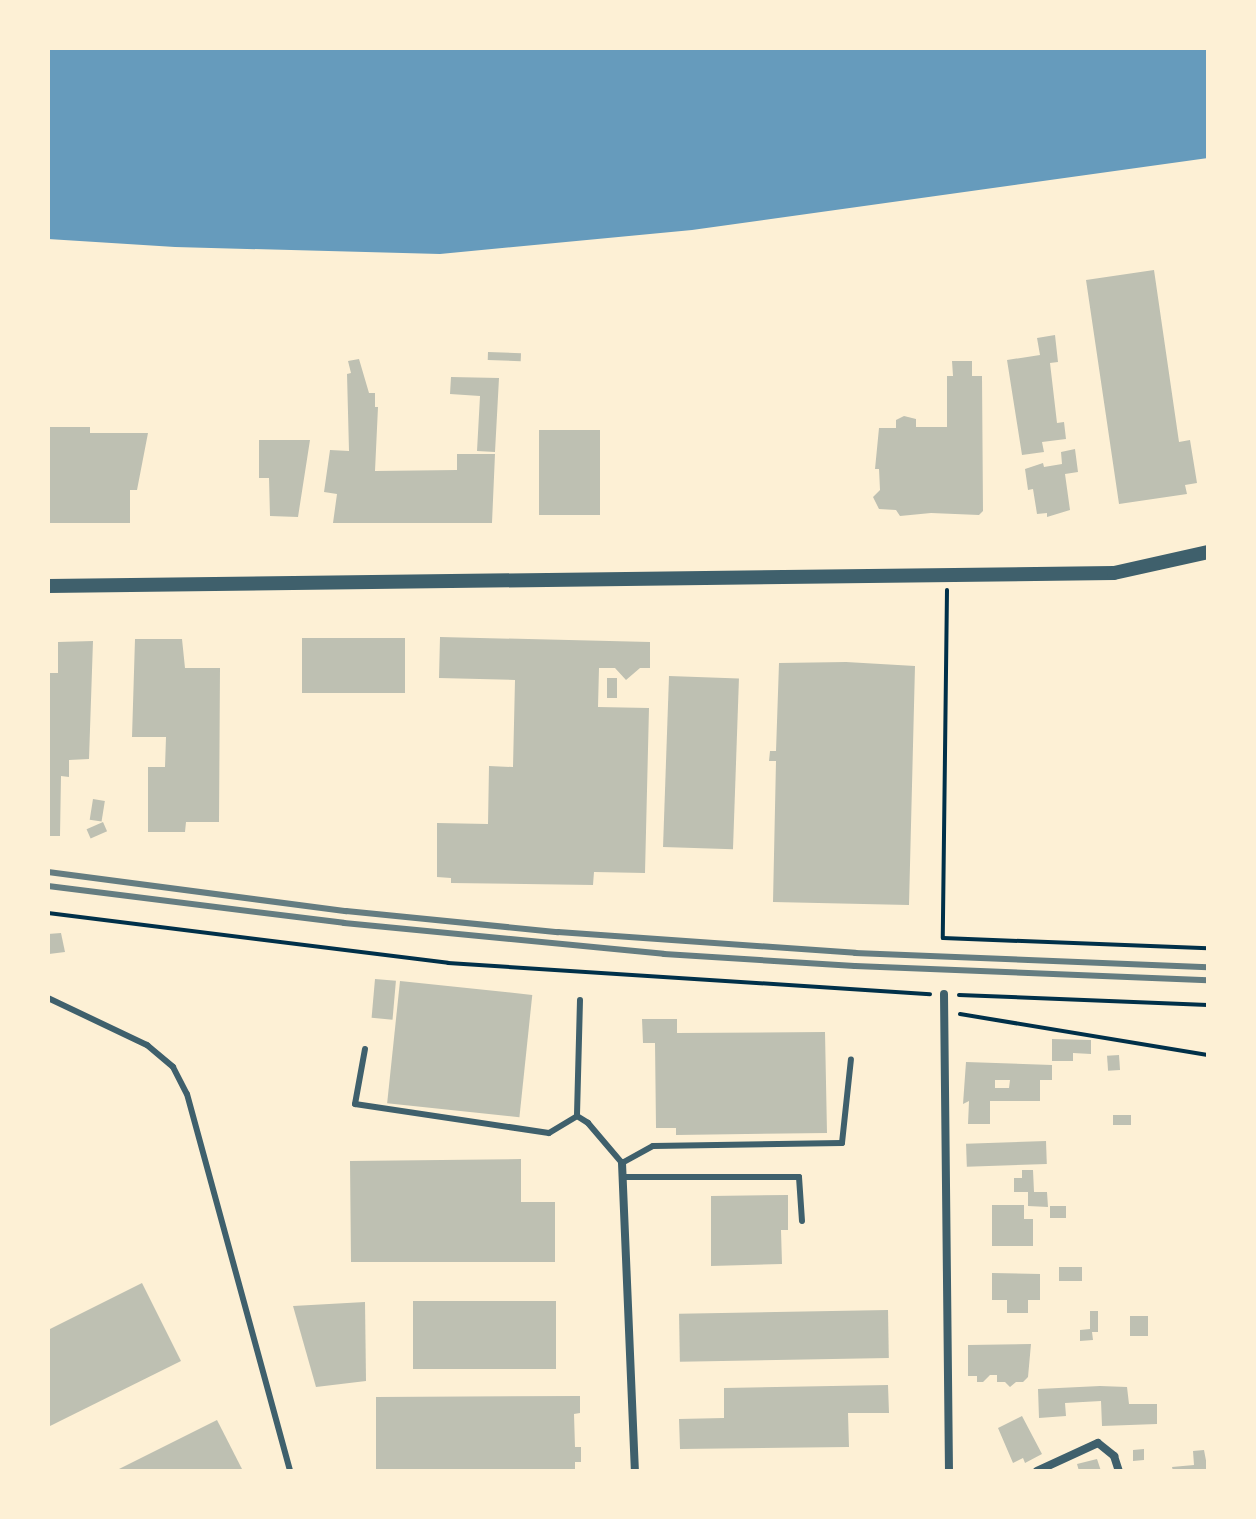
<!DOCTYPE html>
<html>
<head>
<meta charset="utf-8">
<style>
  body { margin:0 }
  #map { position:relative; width:1256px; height:1519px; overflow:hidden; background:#fdf0d5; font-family:"DejaVu Sans",sans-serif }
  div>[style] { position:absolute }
  .water>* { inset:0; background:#669bbc }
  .building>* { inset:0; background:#bec0b2; transform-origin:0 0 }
  .path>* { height:4px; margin:-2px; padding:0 2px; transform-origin:2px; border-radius:2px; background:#003049 }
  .service>* { height:6px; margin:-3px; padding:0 3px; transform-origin:3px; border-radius:3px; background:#3f606c }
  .minor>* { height:8px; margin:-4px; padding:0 4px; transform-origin:4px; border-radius:4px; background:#3f606c }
  .tertiary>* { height:14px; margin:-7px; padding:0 7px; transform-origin:7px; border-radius:7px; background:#3f606c }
  .rail>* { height:6px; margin:-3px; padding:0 3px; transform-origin:3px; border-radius:3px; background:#657d81 }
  span { translate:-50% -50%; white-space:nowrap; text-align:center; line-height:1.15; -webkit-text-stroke:8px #fdf0d5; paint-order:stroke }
  .frame { position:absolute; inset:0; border:50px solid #fdf0d5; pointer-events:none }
</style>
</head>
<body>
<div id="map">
  <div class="water">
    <i style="clip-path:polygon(48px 48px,1208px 48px,1208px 158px,692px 230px,440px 254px,175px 247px,48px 239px)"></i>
  </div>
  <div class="building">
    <i style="clip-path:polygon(1154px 270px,1179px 442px,1190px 440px,1197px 483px,1185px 485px,1187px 494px,1119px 504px,1086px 280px)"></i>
    <i style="clip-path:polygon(1055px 335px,1058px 362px,1050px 363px,1057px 423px,1064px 422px,1066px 439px,1042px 442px,1044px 452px,1022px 455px,1007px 360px,1040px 355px,1037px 338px)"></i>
    <i style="left:488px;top:352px;width:33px;height:8px;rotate:2deg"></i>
    <i style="clip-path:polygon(359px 359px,369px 393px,375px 393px,375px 407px,378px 407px,375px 471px,457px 470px,457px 454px,495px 454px,492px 523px,333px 523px,337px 494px,324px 492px,330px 450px,349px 451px,347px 374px,351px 373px,348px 361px)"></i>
    <i style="clip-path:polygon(952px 361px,972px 361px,972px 376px,982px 376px,983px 511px,979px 515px,931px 513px,900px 516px,896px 510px,879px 509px,873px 497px,880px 490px,879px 469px,875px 469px,879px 428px,896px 428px,896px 420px,904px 416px,916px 419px,916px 427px,947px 427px,947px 376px,953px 376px)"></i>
    <i style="clip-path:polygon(451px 377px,499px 378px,495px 452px,477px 451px,480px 396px,450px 394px)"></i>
    <i style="clip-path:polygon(48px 427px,90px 427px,90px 433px,148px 433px,137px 490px,130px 490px,130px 523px,48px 523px)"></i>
    <i style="left:600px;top:430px;width:85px;height:61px;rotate:90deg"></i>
    <i style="clip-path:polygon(259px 440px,310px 440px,298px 517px,270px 516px,269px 478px,259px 478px)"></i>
    <i style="clip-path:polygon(1075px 449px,1078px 472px,1065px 474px,1070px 510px,1047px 517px,1047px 513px,1037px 514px,1033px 489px,1028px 490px,1025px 469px,1043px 463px,1044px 467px,1062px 464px,1061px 452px)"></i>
    <i style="clip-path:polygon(440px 637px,650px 642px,650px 668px,640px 668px,626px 680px,615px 668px,599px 668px,598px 707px,649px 708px,645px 873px,594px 872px,593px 885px,451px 883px,451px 878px,437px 877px,437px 823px,488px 824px,489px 766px,513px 767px,515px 680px,439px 678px)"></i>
    <i style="left:302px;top:638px;width:103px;height:55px"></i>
    <i style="clip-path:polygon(135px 639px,182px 639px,185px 668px,220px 668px,219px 822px,186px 822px,185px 832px,148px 832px,148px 767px,165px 767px,166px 737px,132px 737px)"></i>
    <i style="clip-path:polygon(93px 641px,89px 759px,69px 760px,69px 777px,61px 776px,60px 836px,48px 836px,48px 673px,58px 673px,58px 642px)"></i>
    <i style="clip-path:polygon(846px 662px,915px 666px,909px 905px,773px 902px,776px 761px,769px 761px,770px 751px,776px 751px,779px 663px)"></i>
    <i style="left:669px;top:676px;width:70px;height:171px;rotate:2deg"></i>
    <i style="left:607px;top:678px;width:10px;height:20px"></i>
    <i style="left:93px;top:799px;width:12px;height:21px;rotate:9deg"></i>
    <i style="left:103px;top:822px;width:10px;height:18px;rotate:66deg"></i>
    <i style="clip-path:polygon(61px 933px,65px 952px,49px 954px,48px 934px)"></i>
    <i style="left:375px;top:979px;width:21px;height:39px;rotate:5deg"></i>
    <i style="left:400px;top:981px;width:133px;height:123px;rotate:6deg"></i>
    <i style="clip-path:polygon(642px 1019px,677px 1019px,677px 1033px,825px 1032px,827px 1133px,676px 1135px,676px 1128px,656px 1128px,655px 1043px,643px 1043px)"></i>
    <i style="clip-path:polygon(1052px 1039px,1091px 1040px,1091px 1054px,1073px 1053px,1073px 1061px,1052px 1061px)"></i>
    <i style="left:1119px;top:1055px;width:15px;height:12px;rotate:86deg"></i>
    <i style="clip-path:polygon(evenodd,966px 1062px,1052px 1065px,1052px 1080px,1040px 1080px,1040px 1101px,990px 1101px,990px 1124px,968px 1124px,969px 1101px,963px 1104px,966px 1062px,995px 1080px,1010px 1080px,1009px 1088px,995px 1088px,995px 1080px)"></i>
    <i style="left:1113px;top:1115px;width:18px;height:10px"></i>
    <i style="left:1046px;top:1141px;width:23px;height:80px;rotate:88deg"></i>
    <i style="clip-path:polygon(521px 1159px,521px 1202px,555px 1202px,555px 1262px,351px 1262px,350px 1161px)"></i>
    <i style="clip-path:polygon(1022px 1170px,1033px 1170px,1034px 1192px,1047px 1192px,1048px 1207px,1028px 1206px,1028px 1192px,1014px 1192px,1014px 1178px,1022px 1178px)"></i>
    <i style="clip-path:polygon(788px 1195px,788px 1230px,781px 1230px,782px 1264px,711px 1266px,711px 1196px)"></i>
    <i style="clip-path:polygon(992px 1205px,1024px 1205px,1024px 1219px,1033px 1219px,1033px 1246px,992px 1246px)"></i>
    <i style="left:1050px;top:1206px;width:16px;height:12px"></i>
    <i style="left:1059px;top:1267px;width:23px;height:14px"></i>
    <i style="clip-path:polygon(992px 1273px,1040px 1274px,1040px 1300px,1028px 1300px,1028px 1313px,1007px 1313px,1007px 1300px,992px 1300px)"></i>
    <i style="clip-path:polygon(142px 1283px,181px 1361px,48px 1427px,48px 1330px)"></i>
    <i style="left:556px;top:1301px;width:68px;height:143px;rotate:90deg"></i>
    <i style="clip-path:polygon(365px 1302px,366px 1381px,316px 1387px,293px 1306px)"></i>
    <i style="left:888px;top:1310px;width:48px;height:209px;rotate:89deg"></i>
    <i style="clip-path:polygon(1090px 1311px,1098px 1311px,1098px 1332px,1092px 1332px,1093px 1340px,1080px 1341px,1080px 1330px,1090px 1329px)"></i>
    <i style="left:1130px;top:1316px;width:18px;height:20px"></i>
    <i style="clip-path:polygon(1031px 1344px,1028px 1377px,1023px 1382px,1016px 1382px,1010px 1387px,1005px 1382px,997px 1382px,997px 1375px,990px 1375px,983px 1382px,977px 1382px,977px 1376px,968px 1376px,968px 1345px)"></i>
    <i style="clip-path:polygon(888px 1385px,889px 1413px,848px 1413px,849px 1447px,680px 1449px,679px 1419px,724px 1418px,724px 1388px)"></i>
    <i style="clip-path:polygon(1100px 1386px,1127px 1387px,1129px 1404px,1157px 1404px,1157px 1424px,1102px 1426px,1101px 1401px,1065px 1403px,1066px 1416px,1039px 1418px,1038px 1389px)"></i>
    <i style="clip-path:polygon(580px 1396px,580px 1413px,574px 1414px,575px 1447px,581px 1447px,581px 1462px,575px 1462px,575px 1471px,376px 1471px,376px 1397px)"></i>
    <i style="clip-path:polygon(1022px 1416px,1042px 1454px,1025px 1463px,1023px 1458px,1013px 1463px,998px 1428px)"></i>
    <i style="clip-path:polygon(217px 1420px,243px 1471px,115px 1471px)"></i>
    <i style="clip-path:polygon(1144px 1449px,1144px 1460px,1133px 1461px,1133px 1450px)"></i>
    <i style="clip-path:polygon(1204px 1450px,1208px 1471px,1173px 1471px,1172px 1467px,1194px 1465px,1193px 1451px)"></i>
    <i style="clip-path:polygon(1097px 1459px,1101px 1471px,1079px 1471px,1077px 1464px)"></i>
  </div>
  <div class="path">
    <i style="left:947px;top:590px;width:348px;rotate:90.7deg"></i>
    <i style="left:943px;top:938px;width:265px;rotate:2.2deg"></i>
    <i style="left:48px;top:913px;width:403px;rotate:7.1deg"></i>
    <i style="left:448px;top:963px;width:483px;rotate:3.7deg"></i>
    <i style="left:959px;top:995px;width:249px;rotate:2.3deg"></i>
    <i style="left:960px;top:1014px;width:251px;rotate:9.4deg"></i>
  </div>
  <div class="service">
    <i style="left:48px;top:998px;width:110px;rotate:25.4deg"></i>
    <i style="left:147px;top:1045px;width:34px;rotate:40deg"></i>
    <i style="left:173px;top:1067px;width:30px;rotate:63deg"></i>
    <i style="left:187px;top:1094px;width:391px;rotate:74.7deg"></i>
    <i style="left:580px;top:1000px;width:116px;rotate:91.5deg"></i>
    <i style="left:577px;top:1116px;width:13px;rotate:32deg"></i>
    <i style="left:588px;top:1123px;width:52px;rotate:49.6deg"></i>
    <i style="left:622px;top:1163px;width:35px;rotate:-29deg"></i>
    <i style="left:653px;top:1146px;width:189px;rotate:-0.9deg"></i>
    <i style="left:842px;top:1143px;width:84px;rotate:-83.9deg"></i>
    <i style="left:365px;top:1049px;width:56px;rotate:100.3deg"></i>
    <i style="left:355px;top:1104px;width:196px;rotate:8.5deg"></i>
    <i style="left:549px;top:1133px;width:33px;rotate:-31deg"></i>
    <i style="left:623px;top:1177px;width:176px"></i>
    <i style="left:799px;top:1177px;width:44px;rotate:86.1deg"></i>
  </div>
  <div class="minor">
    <i style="left:944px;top:994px;width:477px;rotate:89.4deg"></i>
    <i style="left:622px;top:1163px;width:308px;rotate:87.6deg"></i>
    <i style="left:1037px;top:1471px;width:67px;rotate:-24.7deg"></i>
    <i style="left:1098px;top:1443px;width:21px;rotate:39deg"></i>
    <i style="left:1114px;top:1456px;width:16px;rotate:72deg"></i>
  </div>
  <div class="tertiary">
    <i style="left:48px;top:586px;width:1066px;rotate:-0.7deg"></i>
    <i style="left:1114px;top:573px;width:96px;rotate:-12.6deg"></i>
  </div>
  <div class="rail">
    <i style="left:48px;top:872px;width:301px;rotate:7.5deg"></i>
    <i style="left:346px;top:911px;width:213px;rotate:5.7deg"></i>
    <i style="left:558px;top:932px;width:298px;rotate:4deg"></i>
    <i style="left:855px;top:953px;width:353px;rotate:2.3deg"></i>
    <i style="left:48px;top:886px;width:298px;rotate:7.1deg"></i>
    <i style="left:344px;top:923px;width:321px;rotate:5.5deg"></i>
    <i style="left:664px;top:954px;width:191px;rotate:3.6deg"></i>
    <i style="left:855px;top:966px;width:353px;rotate:2.3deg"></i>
  </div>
  <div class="frame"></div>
</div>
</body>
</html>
